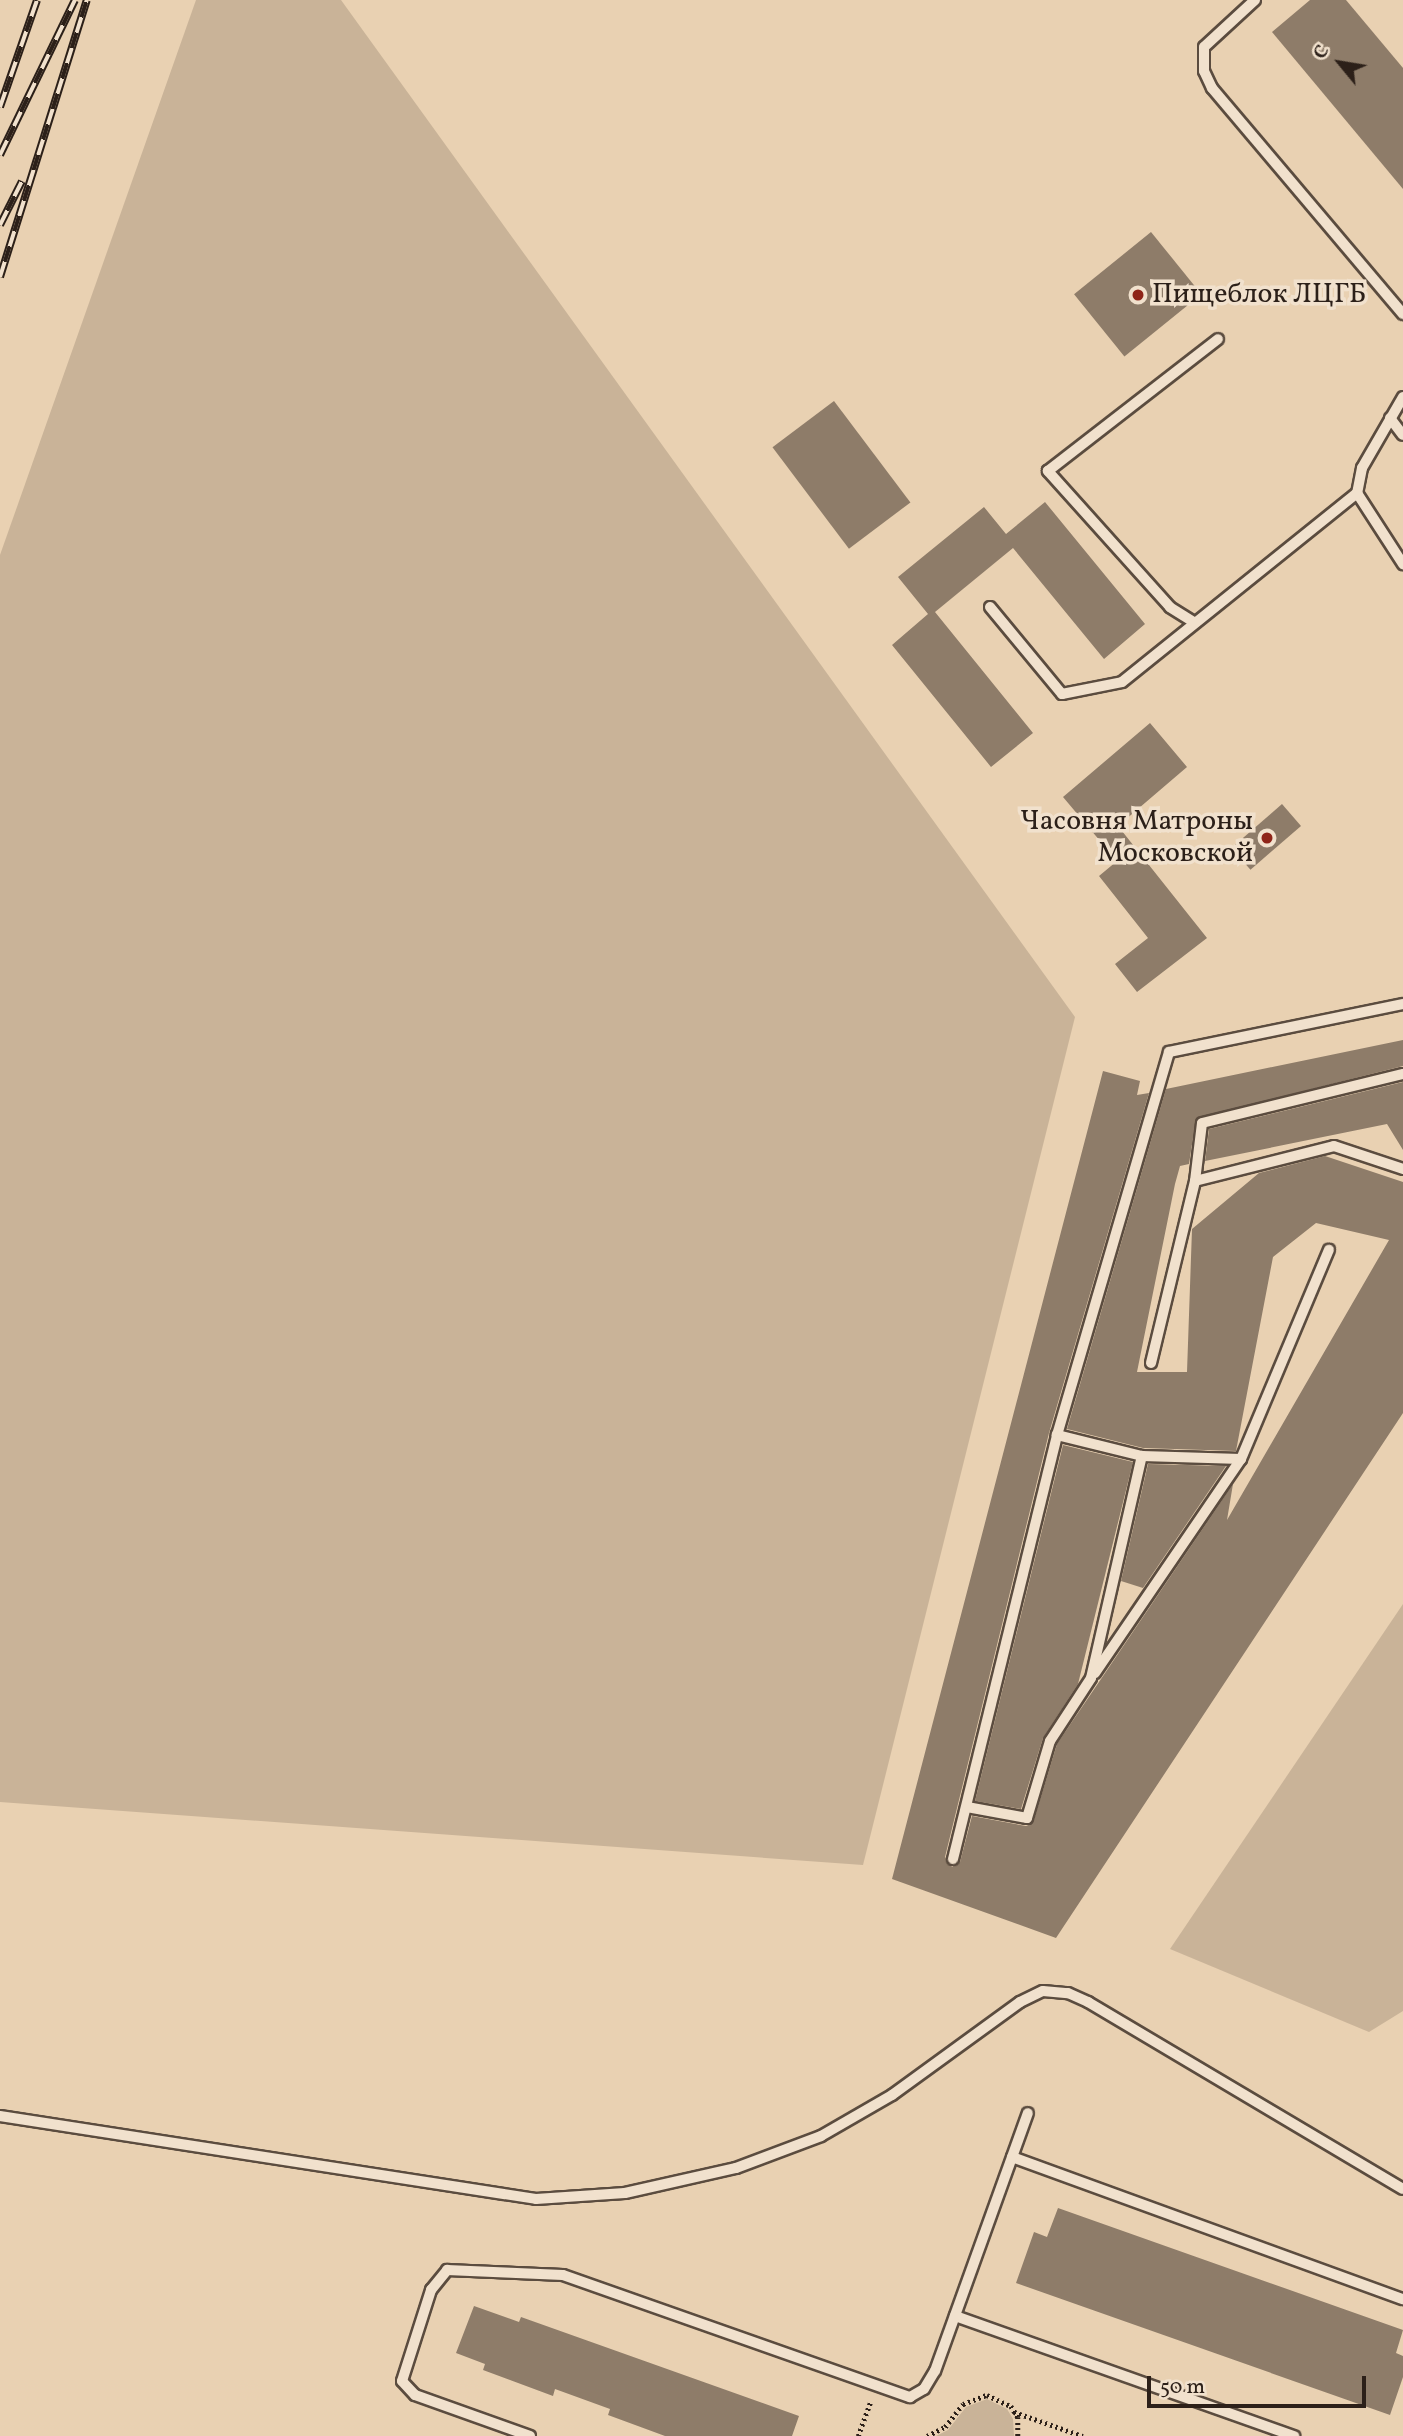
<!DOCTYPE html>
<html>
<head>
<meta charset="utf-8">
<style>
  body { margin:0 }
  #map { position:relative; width:1403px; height:2436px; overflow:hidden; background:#e9d1b2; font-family:Vollkorn,serif }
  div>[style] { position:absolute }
  .green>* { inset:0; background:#c9b398 }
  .building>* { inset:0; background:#8e7c69; transform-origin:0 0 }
  .path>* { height:4.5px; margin-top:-2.25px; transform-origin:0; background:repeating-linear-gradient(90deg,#2c2019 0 2px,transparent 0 5.5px) }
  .roads { filter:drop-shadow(2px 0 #5b4c3f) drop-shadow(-2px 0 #5b4c3f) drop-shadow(0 2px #5b4c3f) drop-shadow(0 -2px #5b4c3f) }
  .service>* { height:10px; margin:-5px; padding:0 5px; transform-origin:5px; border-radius:5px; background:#f1e1cd }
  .rail>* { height:8px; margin-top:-4px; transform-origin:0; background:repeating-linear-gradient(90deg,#f1e1cd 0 16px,#2c2019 0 32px); box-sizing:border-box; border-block:2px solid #2c2019 }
  .dots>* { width:19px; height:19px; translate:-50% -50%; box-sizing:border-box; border:4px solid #f1e1cd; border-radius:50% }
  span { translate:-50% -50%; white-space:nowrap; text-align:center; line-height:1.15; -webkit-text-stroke:7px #f1e1cd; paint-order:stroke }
  .poi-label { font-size:28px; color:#2c2019 }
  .left { translate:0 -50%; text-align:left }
  .right { translate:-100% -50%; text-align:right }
  .north { position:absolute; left:1305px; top:28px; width:70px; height:70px; -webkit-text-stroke:5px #f1e1cd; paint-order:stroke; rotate:300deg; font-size:19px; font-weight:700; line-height:28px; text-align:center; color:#2c2019 }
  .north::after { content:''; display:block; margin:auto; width:24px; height:32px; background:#2c2019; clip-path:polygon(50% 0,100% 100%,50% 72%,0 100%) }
  .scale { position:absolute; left:1147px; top:2376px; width:219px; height:32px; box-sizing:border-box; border:4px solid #2c2019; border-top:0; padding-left:9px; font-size:21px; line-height:24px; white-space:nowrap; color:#2c2019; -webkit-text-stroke:5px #f1e1cd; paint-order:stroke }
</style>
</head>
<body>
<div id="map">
  <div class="green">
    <i style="clip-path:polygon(196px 0,341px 0,1075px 1017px,863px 1865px,0 1802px,0 555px)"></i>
    <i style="clip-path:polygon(1403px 1604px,1403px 2011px,1369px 2032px,1170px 1949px)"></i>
    <i style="clip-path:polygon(987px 2399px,1007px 2409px,1013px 2419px,1014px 2436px,936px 2436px,948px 2430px,966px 2407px)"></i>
  </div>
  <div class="building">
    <i style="clip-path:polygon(1310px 0,1346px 0,1403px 68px,1403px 189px,1272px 32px)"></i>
    <i style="left:1151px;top:232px;width:80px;height:99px;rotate:51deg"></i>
    <i style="left:834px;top:401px;width:127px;height:77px;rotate:53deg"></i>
    <i style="clip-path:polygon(1045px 502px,1145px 624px,1104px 659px,1013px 548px,935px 612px,1033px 733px,991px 767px,892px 645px,928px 614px,898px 577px,984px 507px,1006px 534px)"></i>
    <i style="clip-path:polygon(1150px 723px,1187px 767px,1118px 826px,1207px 938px,1137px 992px,1115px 964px,1148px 938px,1099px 876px,1117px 861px,1063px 797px)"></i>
    <i style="left:1282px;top:804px;width:29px;height:67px;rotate:49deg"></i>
    <i style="clip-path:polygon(1403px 1040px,1403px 1066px,1196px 1118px,1189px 1164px,1180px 1166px,1175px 1184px,1137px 1372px,1187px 1372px,1192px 1229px,1259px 1173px,1325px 1156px,1403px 1182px,1403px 1413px,1056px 1938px,892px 1879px,1103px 1071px,1140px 1081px,1137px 1095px,1149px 1093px,1049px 1433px,945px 1857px,952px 1867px,960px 1862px,972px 1816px,1026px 1826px,1033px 1823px,1057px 1744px,1233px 1484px,1227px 1520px,1389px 1240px,1316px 1223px,1273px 1257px,1236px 1451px,1143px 1448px,1067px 1429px,1166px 1089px)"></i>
    <i style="clip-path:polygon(1403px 1082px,1403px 1150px,1387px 1124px,1205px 1161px,1209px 1129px)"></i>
    <i style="clip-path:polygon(1063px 1445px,1133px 1462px,1078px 1684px,1043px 1738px,1021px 1809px,975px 1801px)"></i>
    <i style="clip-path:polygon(1148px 1464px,1226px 1466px,1143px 1588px,1121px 1581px)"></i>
    <i style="clip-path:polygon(1058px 2208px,1403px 2330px,1396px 2353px,1403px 2356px,1403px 2377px,1390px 2415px,1016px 2283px,1034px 2232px,1047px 2237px)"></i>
    <i style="clip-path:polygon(474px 2306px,519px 2322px,521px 2317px,799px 2416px,792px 2436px,665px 2436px,608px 2415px,610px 2409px,555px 2389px,553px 2396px,483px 2370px,485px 2364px,456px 2353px)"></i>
  </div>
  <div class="path">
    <i style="left:1014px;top:2412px;width:73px;rotate:19.2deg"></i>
    <i style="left:858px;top:2436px;width:37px;rotate:-70deg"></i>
    <i style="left:927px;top:2436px;width:20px;rotate:-27deg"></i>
    <i style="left:945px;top:2427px;width:29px;rotate:-52deg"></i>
    <i style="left:963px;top:2404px;width:26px;rotate:-21deg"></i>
    <i style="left:987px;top:2395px;width:26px;rotate:25deg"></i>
    <i style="left:1011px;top:2406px;width:13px;rotate:58deg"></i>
    <i style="left:1018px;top:2417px;width:19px;rotate:90deg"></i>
  </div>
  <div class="roads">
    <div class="service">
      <i style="left:1255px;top:0;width:69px;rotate:137.3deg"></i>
      <i style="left:1204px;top:47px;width:24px;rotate:90deg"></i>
      <i style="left:1204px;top:71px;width:19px;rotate:65deg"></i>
      <i style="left:1212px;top:88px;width:296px;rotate:49.8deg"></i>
      <i style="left:1403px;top:397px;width:82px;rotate:120deg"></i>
      <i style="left:1362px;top:468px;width:25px;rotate:101deg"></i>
      <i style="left:1357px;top:493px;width:85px;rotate:57.1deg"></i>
      <i style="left:1390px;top:418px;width:21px;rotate:53deg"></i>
      <i style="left:990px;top:607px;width:113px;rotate:50.4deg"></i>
      <i style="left:1062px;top:694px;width:61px;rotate:-11.3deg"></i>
      <i style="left:1122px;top:682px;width:302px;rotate:-38.8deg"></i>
      <i style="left:1192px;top:621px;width:26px;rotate:-148deg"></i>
      <i style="left:1170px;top:607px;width:183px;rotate:-131.9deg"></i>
      <i style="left:1048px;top:471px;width:215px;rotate:-37.8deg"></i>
      <i style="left:1195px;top:1181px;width:58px;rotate:-83.1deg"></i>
      <i style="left:1202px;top:1123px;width:207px;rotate:-13.7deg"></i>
      <i style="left:1151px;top:1363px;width:187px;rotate:-76.4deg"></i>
      <i style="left:1195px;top:1181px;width:143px;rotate:-14.1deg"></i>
      <i style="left:1334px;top:1146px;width:73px;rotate:18.4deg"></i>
      <i style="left:1241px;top:1459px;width:227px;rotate:-67.2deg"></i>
      <i style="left:1095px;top:1673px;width:259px;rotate:-55.7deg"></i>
      <i style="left:1241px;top:1459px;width:99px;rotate:-178.3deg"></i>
      <i style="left:967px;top:1807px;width:61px;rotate:10.4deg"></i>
      <i style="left:1027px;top:1818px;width:80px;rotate:-73.4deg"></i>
      <i style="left:1050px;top:1741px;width:75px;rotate:-56.9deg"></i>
      <i style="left:1091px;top:1678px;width:228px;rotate:-77.1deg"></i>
      <i style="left:1142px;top:1456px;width:88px;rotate:-166.1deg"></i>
      <i style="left:953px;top:1859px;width:437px;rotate:-76.2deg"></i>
      <i style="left:1057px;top:1435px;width:399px;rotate:-73.7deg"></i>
      <i style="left:1169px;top:1052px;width:239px;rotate:-11.6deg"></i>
      <i style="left:0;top:2116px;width:542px;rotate:8.8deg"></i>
      <i style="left:536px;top:2199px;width:89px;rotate:-3.9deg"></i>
      <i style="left:625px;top:2193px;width:114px;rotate:-12.7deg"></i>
      <i style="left:736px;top:2168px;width:91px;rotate:-20.6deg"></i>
      <i style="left:821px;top:2136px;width:82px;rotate:-30deg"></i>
      <i style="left:892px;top:2095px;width:158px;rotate:-36deg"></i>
      <i style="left:1020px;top:2002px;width:25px;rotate:-26deg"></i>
      <i style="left:1043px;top:1991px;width:25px;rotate:5deg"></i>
      <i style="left:1068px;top:1993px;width:22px;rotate:24deg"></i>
      <i style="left:1088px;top:2002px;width:366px;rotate:30.7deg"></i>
      <i style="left:1012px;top:2157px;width:416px;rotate:20deg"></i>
      <i style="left:955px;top:2316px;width:360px;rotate:19.5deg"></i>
      <i style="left:530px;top:2436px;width:122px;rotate:-160.4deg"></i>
      <i style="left:415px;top:2395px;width:19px;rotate:-133deg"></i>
      <i style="left:402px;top:2381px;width:96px;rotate:-72.3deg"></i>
      <i style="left:431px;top:2290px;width:26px;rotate:-51deg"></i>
      <i style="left:447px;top:2270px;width:116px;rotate:2.5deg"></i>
      <i style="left:563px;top:2275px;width:368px;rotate:19.4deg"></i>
      <i style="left:910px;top:2397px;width:16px;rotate:-30deg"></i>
      <i style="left:924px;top:2389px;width:21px;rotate:-59deg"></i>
      <i style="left:935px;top:2371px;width:274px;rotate:-70.2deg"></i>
    </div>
  </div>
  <div class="rail">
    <i style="left:0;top:107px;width:113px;rotate:-70.9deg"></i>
    <i style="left:0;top:155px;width:172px;rotate:-64.2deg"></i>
    <i style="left:0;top:225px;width:49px;rotate:-63.4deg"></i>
    <i style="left:0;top:277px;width:290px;rotate:-72.6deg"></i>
  </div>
  <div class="dots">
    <i style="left:1138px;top:295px;background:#8f2418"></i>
    <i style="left:1267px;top:838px;background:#8f2418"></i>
  </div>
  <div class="poi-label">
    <span class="left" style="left:1152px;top:295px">Пищеблок ЛЦГБ</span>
    <span class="right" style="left:1253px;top:838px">Часовня Матроны<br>Московской</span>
  </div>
  <div class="north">С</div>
  <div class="scale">50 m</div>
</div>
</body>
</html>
